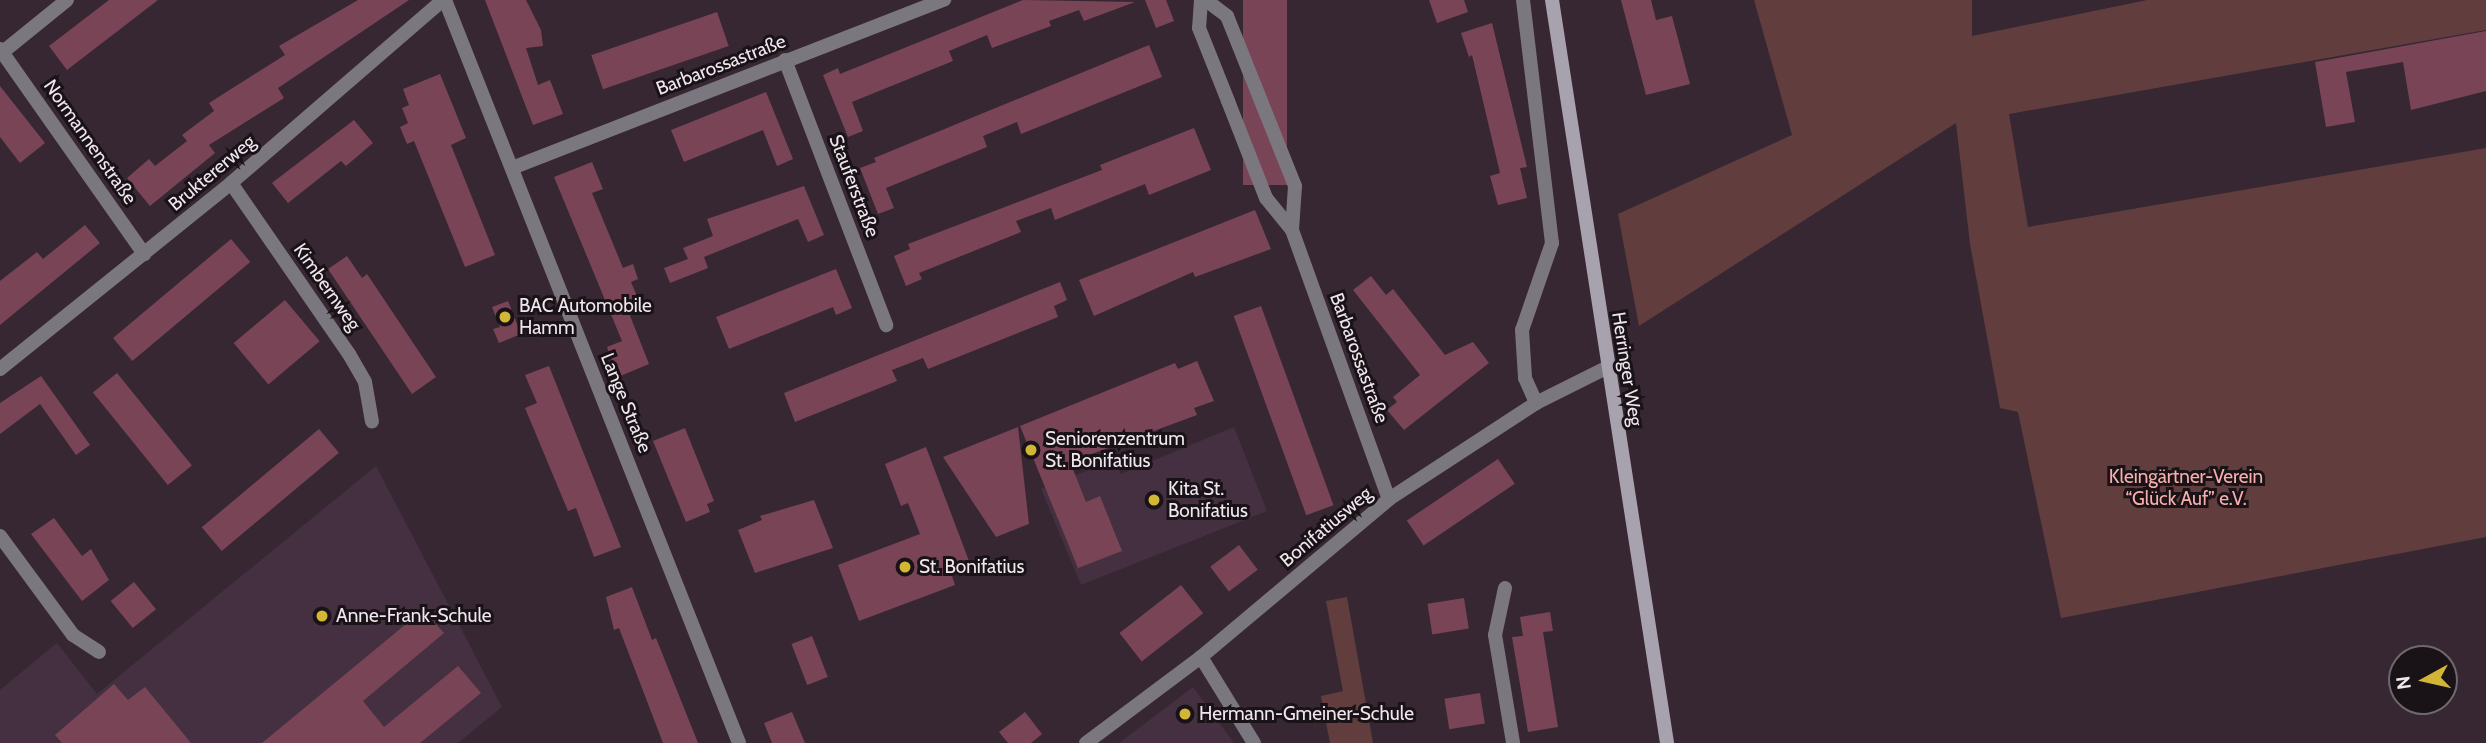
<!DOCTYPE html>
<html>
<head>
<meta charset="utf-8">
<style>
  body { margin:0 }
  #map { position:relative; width:2486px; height:743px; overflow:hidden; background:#362733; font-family:Cabin,sans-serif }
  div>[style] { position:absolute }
  .built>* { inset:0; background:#443040 }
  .green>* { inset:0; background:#613e3d }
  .building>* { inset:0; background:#7a4457; transform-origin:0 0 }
  .minor>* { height:14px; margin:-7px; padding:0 7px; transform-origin:7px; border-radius:7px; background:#7b777f }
  .tertiary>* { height:14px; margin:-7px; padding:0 7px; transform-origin:7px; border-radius:7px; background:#7b777f }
  .secondary>* { height:14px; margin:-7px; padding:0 7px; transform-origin:7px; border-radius:7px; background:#a8a1ae }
  .dots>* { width:19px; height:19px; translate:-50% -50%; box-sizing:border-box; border:4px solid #191318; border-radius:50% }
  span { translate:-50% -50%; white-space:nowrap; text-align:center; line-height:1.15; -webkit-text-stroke:6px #191318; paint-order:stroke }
  .street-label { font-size:19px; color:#f0e6ee }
  .poi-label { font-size:19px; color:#f0e6ee }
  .left { translate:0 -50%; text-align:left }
  .park-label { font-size:19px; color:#f8aeaa }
  .north { position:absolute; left:2388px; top:645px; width:70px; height:70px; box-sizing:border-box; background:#191318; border:2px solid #6f676e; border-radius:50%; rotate:262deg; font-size:19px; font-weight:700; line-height:28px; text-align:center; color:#f0e6ee }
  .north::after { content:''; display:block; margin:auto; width:24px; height:32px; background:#d3b635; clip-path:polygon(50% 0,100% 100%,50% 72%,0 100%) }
</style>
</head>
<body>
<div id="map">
  <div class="built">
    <i style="clip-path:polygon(1234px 427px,1267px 511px,1081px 585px,1041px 489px,1114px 460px,1121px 474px)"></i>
    <i style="clip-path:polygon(376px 466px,502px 707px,458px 743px,0 743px,0 690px,57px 643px,97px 694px)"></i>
    <i style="clip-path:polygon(1193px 687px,1234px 743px,1119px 743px)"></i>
  </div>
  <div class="green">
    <i style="clip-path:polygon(1754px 0,1972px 0,1972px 36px,2147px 0,2486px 0,2486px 30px,2009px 114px,2028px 227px,2486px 148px,2486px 537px,2061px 618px,2018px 412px,2000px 408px,1970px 244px,1956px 123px,1639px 326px,1618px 214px,1792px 135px)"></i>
    <i style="clip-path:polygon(1347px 597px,1373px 743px,1330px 743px,1321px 696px,1343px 691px,1326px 601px)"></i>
  </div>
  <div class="building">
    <i style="clip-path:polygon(109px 0,158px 0,67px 70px,49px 46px)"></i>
    <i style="clip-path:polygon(358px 0,409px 0,278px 88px,284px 98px,209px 145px,215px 153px,150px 206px,127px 178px,149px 159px,155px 166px,187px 141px,182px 135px,214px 111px,209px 103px,285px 55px,279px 46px)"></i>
    <i style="clip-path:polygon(485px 0,526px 0,541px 30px,543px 46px,526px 48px,538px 85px,550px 80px,563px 114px,533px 125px)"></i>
    <i style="clip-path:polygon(1023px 0,1135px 2px,1084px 21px,1079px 10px,1049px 21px,1051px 26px,992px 48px,987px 35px,949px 51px,953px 61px,852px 102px,863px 131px,848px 137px,823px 75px,838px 68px,840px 74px)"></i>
    <i style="clip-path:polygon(1145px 0,1166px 0,1174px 21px,1156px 28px)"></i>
    <i style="left:1243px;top:0;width:44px;height:185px"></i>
    <i style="clip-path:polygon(1429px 0,1464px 0,1468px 12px,1437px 23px)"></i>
    <i style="clip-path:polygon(1621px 0,1651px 0,1656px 20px,1672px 16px,1690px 84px,1646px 95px)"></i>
    <i style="left:717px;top:12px;width:36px;height:133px;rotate:71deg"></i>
    <i style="clip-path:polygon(1492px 23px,1527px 167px,1520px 168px,1527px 198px,1498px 205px,1490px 176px,1500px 173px,1472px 55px,1469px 57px,1461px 33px)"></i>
    <i style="clip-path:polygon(2486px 31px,2486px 91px,2411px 110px,2403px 62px,2346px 72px,2355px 122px,2326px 127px,2315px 62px)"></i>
    <i style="clip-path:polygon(1149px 45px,1162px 77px,1021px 134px,1017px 122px,983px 136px,987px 147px,886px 188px,894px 208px,878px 214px,860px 168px,876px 162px,874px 158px)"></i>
    <i style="clip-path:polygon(440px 74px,466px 138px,451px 145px,495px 255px,465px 267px,414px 141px,407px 144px,400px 127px,408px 123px,402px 108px,409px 105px,403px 89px)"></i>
    <i style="clip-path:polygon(0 86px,45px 143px,20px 163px,0 137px)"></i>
    <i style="clip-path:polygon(766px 92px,793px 159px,777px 166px,763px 130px,684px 162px,671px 130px)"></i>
    <i style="clip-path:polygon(354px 120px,373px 143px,346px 166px,341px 161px,288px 203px,272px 183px)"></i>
    <i style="clip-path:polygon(1194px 128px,1211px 170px,1149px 195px,1145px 184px,1055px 220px,1051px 208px,1016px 221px,1021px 232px,919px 273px,922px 279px,906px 286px,894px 256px,910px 249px,908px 244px,1102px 170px,1100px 165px)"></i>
    <i style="clip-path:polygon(592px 162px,603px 189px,592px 193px,623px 268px,633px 264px,638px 279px,631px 282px,640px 303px,627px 308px,649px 364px,618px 377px,607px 347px,622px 341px,554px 177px)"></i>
    <i style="clip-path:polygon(804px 186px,824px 235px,808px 242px,798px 219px,704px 257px,708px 268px,670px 283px,664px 268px,688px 259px,683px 248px,713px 236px,707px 219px)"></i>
    <i style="clip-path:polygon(1255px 210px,1271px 249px,1195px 277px,1193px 272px,1094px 316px,1079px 280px)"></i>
    <i style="clip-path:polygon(85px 225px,100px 243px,0 325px,0 281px,37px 252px,43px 259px)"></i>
    <i style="left:231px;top:239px;width:30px;height:154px;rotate:50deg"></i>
    <i style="clip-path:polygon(347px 256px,362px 278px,367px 274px,436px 377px,412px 394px,328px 269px)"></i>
    <i style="clip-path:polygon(836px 269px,852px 308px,836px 315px,833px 307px,729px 349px,716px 317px)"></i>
    <i style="clip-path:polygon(1371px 276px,1386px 295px,1393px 289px,1445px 355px,1473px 342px,1489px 363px,1404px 430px,1387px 410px,1397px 402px,1393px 397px,1420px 375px,1353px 290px)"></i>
    <i style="clip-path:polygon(1060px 282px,1067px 300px,1054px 306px,1058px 317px,928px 369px,923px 358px,892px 370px,897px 381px,795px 422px,784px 393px)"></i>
    <i style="left:285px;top:300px;width:54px;height:67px;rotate:50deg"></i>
    <i style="clip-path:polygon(508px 301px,521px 334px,499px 343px,493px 329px,500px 327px,492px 307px)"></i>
    <i style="left:1261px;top:306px;width:212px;height:29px;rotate:70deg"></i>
    <i style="clip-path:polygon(1197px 361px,1214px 401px,1194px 408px,1197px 415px,1070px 462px,1086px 502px,1100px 496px,1122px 551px,1078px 568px,1020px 426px,1175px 363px,1178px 369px)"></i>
    <i style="clip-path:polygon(549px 366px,621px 547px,594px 557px,576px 508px,568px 511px,525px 408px,537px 403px,525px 375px)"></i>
    <i style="left:117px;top:373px;width:119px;height:31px;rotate:51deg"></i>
    <i style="clip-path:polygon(41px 376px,90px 445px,76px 455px,40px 404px,0 434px,0 403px)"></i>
    <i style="clip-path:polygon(1018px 427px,1029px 524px,996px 537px,943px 457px)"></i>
    <i style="clip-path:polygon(685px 428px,714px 501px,707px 504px,710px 512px,686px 522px,653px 441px)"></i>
    <i style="left:319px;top:429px;width:31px;height:153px;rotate:50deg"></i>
    <i style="clip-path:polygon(926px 447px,972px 569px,952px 576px,955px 585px,859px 621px,838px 565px,920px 534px,908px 503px,901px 506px,885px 464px)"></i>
    <i style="left:1498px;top:459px;width:30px;height:110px;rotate:56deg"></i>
    <i style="clip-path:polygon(814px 500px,833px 548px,755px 573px,738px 530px,762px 520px,760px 516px)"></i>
    <i style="clip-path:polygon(54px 518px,82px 556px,91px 549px,109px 580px,82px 601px,31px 534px)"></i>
    <i style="left:1239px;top:545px;width:31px;height:36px;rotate:53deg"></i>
    <i style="left:134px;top:582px;width:35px;height:30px;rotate:51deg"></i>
    <i style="left:1181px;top:585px;width:36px;height:78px;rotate:52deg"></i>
    <i style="clip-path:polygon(632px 587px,652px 640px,656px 638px,698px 743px,663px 743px,619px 628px,614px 630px,606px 597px)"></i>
    <i style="left:1464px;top:598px;width:31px;height:37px;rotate:81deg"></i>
    <i style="clip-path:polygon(423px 610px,444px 633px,363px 701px,384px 727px,458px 666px,481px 693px,420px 743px,262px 743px)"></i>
    <i style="clip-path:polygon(1550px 612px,1553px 631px,1543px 632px,1558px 727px,1528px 732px,1512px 637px,1523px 636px,1520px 617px)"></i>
    <i style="left:812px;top:636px;width:44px;height:22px;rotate:69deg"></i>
    <i style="clip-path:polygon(114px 684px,128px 700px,145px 687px,191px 743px,62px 743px,55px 735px)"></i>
    <i style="left:1480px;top:693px;width:31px;height:36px;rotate:81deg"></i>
    <i style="clip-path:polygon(792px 712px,805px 743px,772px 743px,764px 723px)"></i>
    <i style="clip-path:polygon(1025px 712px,1042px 734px,1031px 743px,1008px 743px,999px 732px)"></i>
  </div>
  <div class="minor">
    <i style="left:1201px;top:0;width:28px;rotate:94deg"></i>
    <i style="left:1199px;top:28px;width:79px;rotate:68.3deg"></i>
    <i style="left:1228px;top:101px;width:104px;rotate:68.6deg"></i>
    <i style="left:1266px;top:198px;width:41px;rotate:50.9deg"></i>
    <i style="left:1292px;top:230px;width:44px;rotate:-86.1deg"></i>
    <i style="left:1295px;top:186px;width:183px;rotate:-111.8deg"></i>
    <i style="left:1227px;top:16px;width:26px;rotate:-143deg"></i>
    <i style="left:1523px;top:0;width:245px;rotate:83.2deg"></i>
    <i style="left:1552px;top:243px;width:92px;rotate:109deg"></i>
    <i style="left:1522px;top:330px;width:48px;rotate:86.4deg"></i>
    <i style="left:1525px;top:378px;width:27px;rotate:66deg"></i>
    <i style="left:0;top:49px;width:251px;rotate:54.9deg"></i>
    <i style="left:4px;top:51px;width:81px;rotate:-39deg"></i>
    <i style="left:785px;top:60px;width:284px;rotate:69.1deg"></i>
    <i style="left:512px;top:168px;width:464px;rotate:-21.3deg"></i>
    <i style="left:231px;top:183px;width:208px;rotate:55.4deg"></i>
    <i style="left:349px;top:354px;width:32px;rotate:60deg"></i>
    <i style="left:365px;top:382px;width:40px;rotate:80deg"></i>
    <i style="left:1292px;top:230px;width:286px;rotate:70.2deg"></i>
    <i style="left:0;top:369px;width:297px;rotate:-38.8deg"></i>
    <i style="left:231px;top:183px;width:280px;rotate:-40.8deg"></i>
    <i style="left:0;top:536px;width:123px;rotate:53.6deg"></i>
    <i style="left:73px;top:635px;width:31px;rotate:33deg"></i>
    <i style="left:1505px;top:588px;width:48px;rotate:102deg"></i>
    <i style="left:1495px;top:635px;width:109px;rotate:80.5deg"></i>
    <i style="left:1201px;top:657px;width:101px;rotate:58.4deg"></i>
    <i style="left:1086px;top:743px;width:144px;rotate:-36.8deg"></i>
    <i style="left:1201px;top:657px;width:246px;rotate:-40deg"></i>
    <i style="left:1389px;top:499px;width:176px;rotate:-33.1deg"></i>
    <i style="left:1536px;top:403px;width:80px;rotate:-26.6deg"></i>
  </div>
  <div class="tertiary">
    <i style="left:445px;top:0;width:799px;rotate:68.41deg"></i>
  </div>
  <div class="secondary">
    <i style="left:1552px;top:0;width:752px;rotate:81.2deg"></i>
  </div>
  <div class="dots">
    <i style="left:505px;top:317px;background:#d3b635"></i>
    <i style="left:1031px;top:450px;background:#d3b635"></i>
    <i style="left:1154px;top:500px;background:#d3b635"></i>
    <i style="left:905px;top:567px;background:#d3b635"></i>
    <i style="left:322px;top:616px;background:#d3b635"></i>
    <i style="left:1185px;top:714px;background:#d3b635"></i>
  </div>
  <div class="street-label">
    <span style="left:721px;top:65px;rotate:-21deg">Barbarossastraße</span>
    <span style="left:90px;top:142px;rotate:55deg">Normannenstraße</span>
    <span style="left:212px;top:173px;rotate:-40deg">Bruktererweg</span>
    <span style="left:854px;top:186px;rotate:69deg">Stauferstraße</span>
    <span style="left:327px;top:287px;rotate:55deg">Kimbernweg</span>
    <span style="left:1359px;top:358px;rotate:70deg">Barbarossastraße</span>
    <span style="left:1627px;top:369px;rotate:81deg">Herringer Weg</span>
    <span style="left:626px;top:403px;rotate:68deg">Lange Straße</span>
    <span style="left:1326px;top:527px;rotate:-40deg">Bonifatiusweg</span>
  </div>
  <div class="poi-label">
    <span class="left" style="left:519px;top:317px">BAC Automobile<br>Hamm</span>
    <span class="left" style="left:1045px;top:450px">Seniorenzentrum<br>St. Bonifatius</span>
    <span class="left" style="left:1168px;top:500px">Kita St.<br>Bonifatius</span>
    <span class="left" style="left:919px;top:567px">St. Bonifatius</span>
    <span class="left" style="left:336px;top:616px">Anne-Frank-Schule</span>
    <span class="left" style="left:1199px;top:714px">Hermann-Gmeiner-Schule</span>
  </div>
  <div class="park-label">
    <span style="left:2186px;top:488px">Kleingärtner-Verein<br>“Glück Auf” e.V.</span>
  </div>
  <div class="north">N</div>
</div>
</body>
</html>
